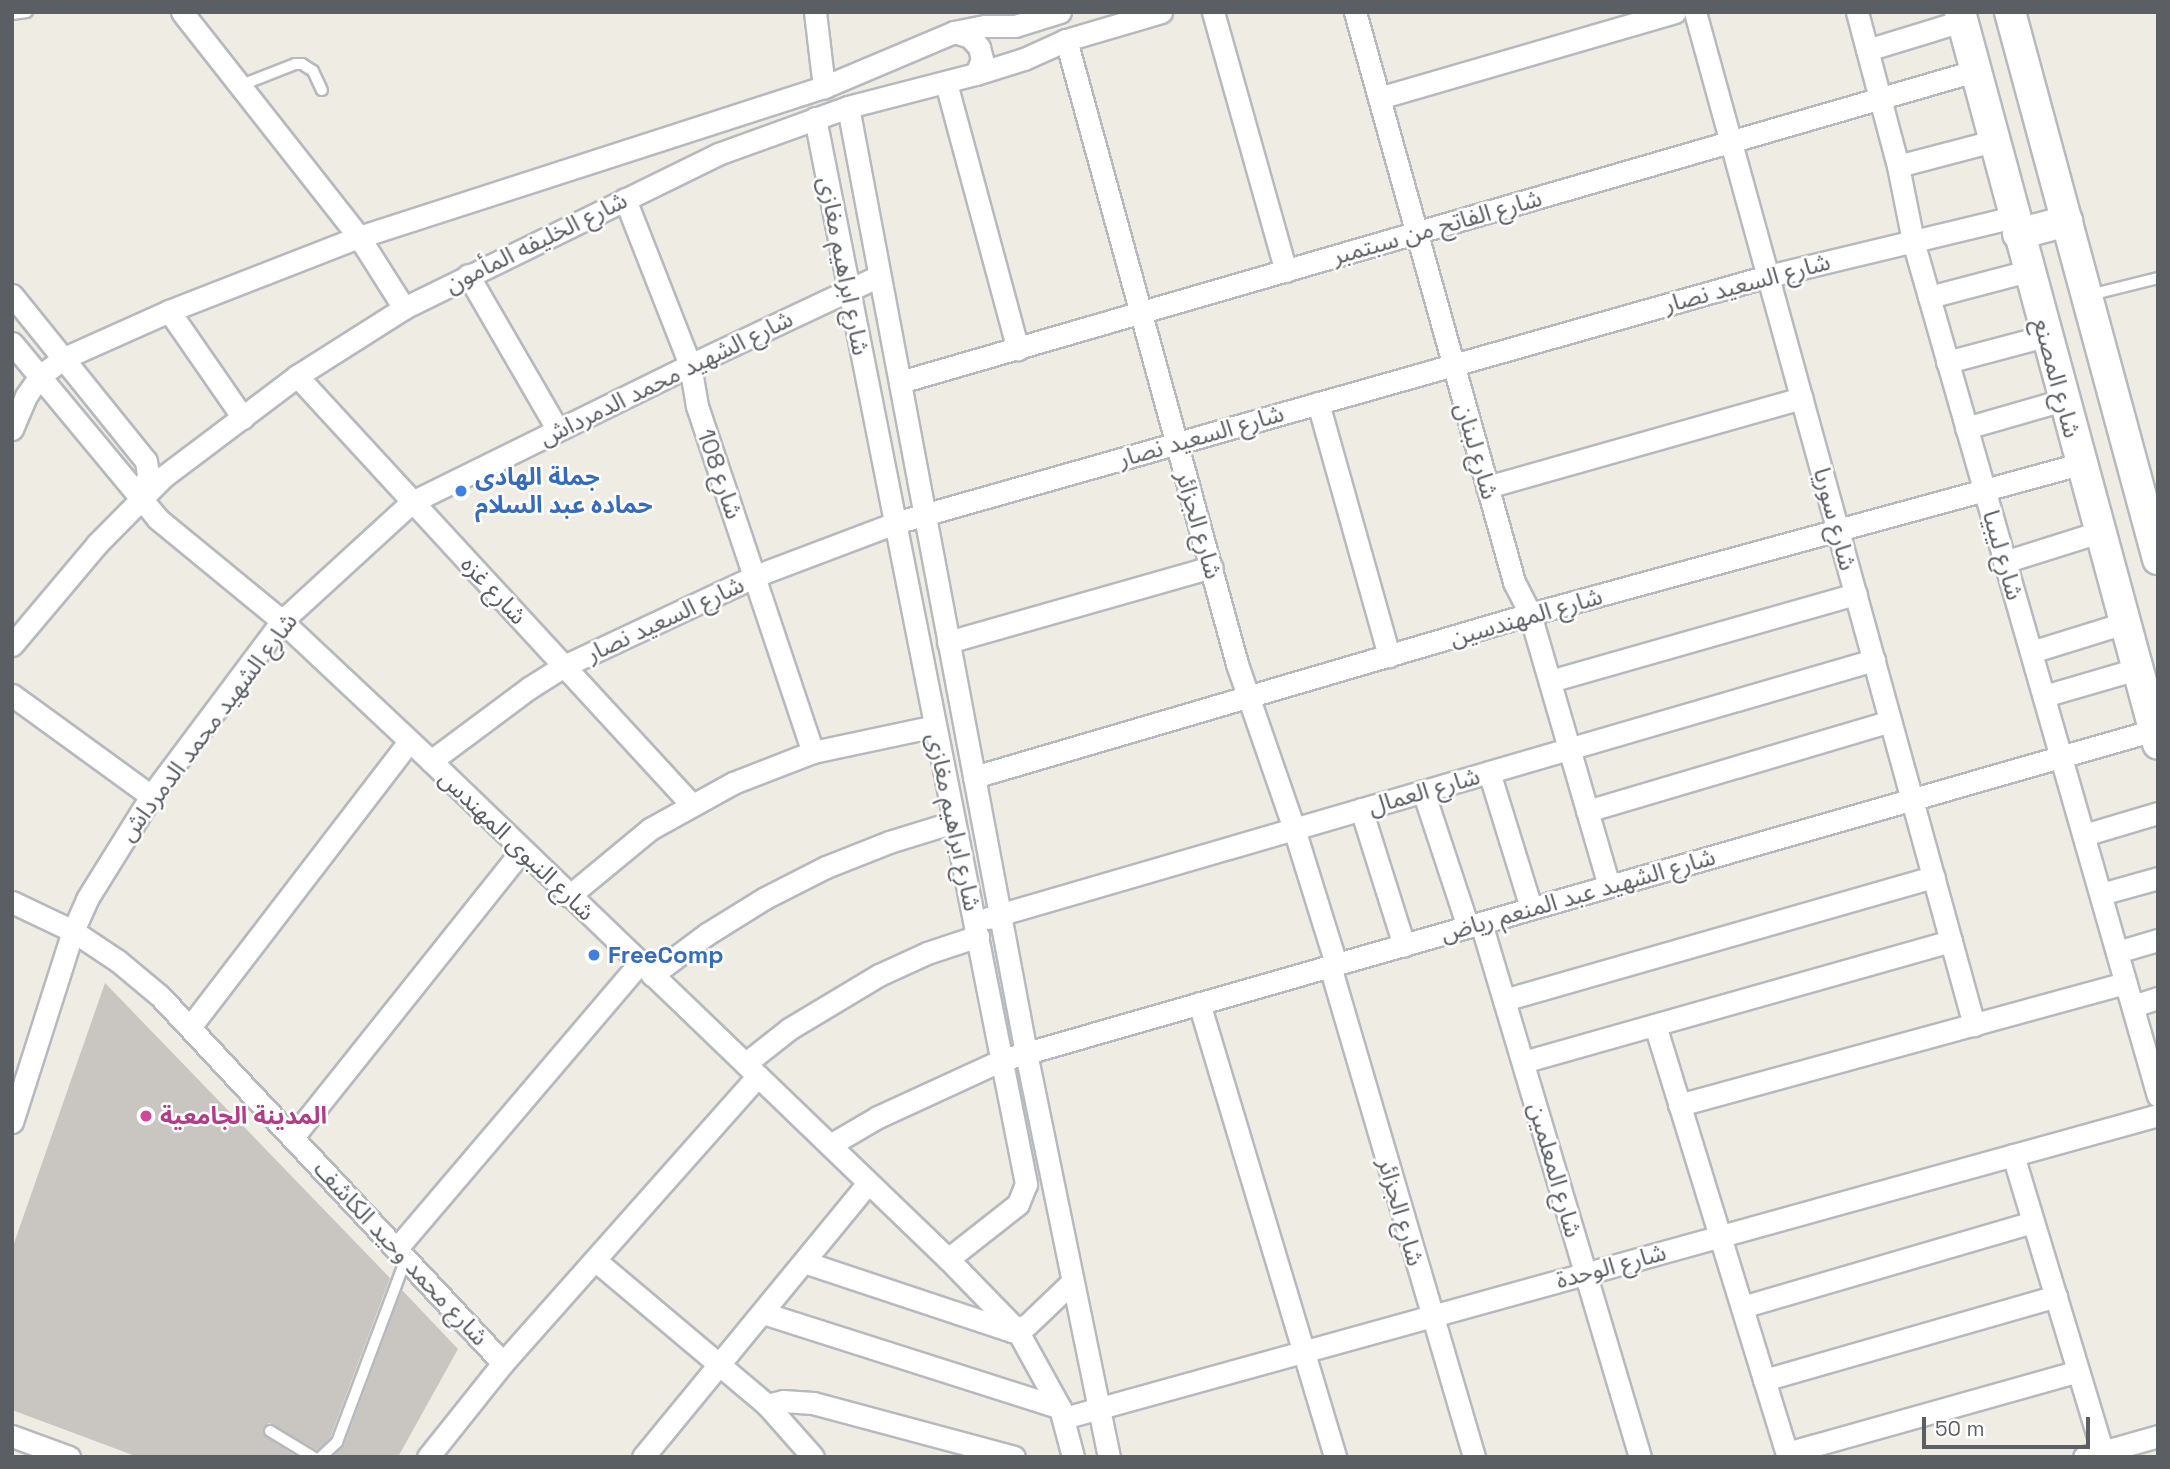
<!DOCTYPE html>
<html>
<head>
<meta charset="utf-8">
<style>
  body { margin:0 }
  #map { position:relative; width:2170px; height:1469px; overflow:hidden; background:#eeece3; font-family:"Space Grotesk","Noto Sans Arabic",sans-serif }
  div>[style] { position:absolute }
  .building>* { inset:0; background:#c9c6c1 }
  .roads { filter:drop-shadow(2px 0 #b6b9be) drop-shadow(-2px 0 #b6b9be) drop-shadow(0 2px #b6b9be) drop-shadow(0 -2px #b6b9be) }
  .lane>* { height:10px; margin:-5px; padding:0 5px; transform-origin:5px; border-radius:5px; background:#fff }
  .street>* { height:21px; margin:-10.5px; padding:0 10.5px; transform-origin:10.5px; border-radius:10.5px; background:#fff }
  .secondary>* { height:30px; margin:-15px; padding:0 15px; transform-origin:15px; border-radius:15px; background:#fff }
  .dots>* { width:19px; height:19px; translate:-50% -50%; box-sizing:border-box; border:4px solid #fff; border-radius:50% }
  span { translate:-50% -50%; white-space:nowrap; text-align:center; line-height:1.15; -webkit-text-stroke:5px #fff; paint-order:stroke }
  .street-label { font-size:24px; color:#5b5f64 }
  .shop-label { font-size:24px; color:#366cbe; font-weight:700 }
  .left { translate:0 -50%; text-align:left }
  .hotel-label { font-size:24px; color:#b23c85; font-weight:700 }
  .frame { position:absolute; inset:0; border:14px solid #5b5f64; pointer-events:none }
  .scale { position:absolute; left:1922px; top:1417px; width:168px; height:32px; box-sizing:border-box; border:4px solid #5b5f64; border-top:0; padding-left:9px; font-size:21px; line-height:24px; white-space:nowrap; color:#5b5f64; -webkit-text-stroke:5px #fff; paint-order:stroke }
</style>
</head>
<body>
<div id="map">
  <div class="building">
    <i style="clip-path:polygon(105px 983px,390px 1278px,330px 1438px,317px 1450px,269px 1423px,263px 1428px,264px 1435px,297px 1457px,138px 1457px,12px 1410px,12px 1249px)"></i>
    <i style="clip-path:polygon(402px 1290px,458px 1349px,398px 1457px,333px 1457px,344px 1445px)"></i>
  </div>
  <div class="roads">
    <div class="lane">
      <i style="left:12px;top:14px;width:15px;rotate:-8deg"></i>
      <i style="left:239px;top:86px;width:60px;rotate:-21.4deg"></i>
      <i style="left:295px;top:64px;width:7px"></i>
      <i style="left:302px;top:64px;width:13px;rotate:32deg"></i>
      <i style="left:313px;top:71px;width:21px;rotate:65deg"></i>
      <i style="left:2090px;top:295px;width:70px;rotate:-14deg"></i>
      <i style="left:270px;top:1431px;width:50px;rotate:31.2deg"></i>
      <i style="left:321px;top:1457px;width:22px;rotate:-43deg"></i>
      <i style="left:337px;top:1442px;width:197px;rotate:-69.4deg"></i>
    </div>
    <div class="street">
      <i style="left:182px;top:12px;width:286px;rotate:51.8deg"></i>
      <i style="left:359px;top:237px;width:84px;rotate:57.6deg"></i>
      <i style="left:815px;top:12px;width:76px;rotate:83.2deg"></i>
      <i style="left:1213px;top:12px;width:269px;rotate:74.3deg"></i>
      <i style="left:1355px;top:12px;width:592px;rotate:74.41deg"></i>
      <i style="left:1514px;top:582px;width:36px;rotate:63deg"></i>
      <i style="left:1530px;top:614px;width:283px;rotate:73.8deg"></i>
      <i style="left:1695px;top:12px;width:1051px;rotate:74.6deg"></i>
      <i style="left:1857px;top:12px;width:159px;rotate:75.1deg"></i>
      <i style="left:1898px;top:166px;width:76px;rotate:78.7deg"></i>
      <i style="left:1913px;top:241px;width:889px;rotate:74.01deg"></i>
      <i style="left:954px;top:32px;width:17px;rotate:17deg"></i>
      <i style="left:970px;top:37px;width:13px;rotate:48deg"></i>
      <i style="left:979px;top:47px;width:12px;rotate:76deg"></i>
      <i style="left:982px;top:59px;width:16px;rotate:112deg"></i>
      <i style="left:1066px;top:40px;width:647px;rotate:74.67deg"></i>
      <i style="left:1237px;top:664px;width:175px;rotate:70.9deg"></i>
      <i style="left:1294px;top:829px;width:141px;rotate:72.7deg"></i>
      <i style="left:1867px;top:50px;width:99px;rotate:-17deg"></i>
      <i style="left:946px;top:83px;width:276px;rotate:74.9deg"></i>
      <i style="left:1379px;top:98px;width:308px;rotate:-16.2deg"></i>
      <i style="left:848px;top:107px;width:963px;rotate:79.34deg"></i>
      <i style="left:1026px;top:1053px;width:412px;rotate:78.4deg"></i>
      <i style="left:815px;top:118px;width:1087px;rotate:78.8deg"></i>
      <i style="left:1026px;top:1184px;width:22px;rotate:112deg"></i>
      <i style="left:1018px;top:1204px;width:89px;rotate:141.8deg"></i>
      <i style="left:1898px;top:166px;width:98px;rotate:-14.7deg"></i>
      <i style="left:625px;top:199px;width:178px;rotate:68.6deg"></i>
      <i style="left:690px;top:365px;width:42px;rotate:80.3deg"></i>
      <i style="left:697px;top:406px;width:365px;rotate:71.5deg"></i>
      <i style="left:468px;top:275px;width:179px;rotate:59.9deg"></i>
      <i style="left:12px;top:295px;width:213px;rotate:51.1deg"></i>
      <i style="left:146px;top:461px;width:15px;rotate:82deg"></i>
      <i style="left:148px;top:476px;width:22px;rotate:112deg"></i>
      <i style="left:1929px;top:297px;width:102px;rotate:-14.7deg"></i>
      <i style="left:169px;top:311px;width:130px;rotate:55.3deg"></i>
      <i style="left:12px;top:343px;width:229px;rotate:50.3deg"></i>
      <i style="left:158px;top:519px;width:161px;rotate:39.4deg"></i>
      <i style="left:282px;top:621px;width:204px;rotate:43.2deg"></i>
      <i style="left:431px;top:761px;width:718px;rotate:43.93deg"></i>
      <i style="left:948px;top:1259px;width:99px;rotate:45.8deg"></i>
      <i style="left:1017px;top:1330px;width:89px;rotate:61.1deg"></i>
      <i style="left:1060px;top:1408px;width:51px;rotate:75.1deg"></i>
      <i style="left:1947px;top:362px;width:101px;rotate:-14.9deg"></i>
      <i style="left:297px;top:376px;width:582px;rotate:47.37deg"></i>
      <i style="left:900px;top:382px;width:1119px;rotate:-16.14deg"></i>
      <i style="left:1318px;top:403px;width:263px;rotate:74.3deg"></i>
      <i style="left:1966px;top:428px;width:101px;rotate:-16.1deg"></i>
      <i style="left:12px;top:429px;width:36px;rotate:-67deg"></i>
      <i style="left:26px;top:396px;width:24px;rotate:-55deg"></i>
      <i style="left:40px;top:376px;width:30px;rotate:-37deg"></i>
      <i style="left:64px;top:358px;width:115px;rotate:-24.1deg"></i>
      <i style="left:169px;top:311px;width:204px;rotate:-21.3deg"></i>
      <i style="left:359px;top:237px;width:489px;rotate:-17.9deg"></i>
      <i style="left:824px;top:87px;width:141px;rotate:-22.9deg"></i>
      <i style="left:954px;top:32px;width:32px;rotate:-11deg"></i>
      <i style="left:985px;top:26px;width:30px"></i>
      <i style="left:1015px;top:26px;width:47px;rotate:-17.3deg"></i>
      <i style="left:1487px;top:487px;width:327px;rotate:-15.8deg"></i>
      <i style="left:2004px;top:562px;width:100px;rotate:-17.5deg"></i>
      <i style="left:948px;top:642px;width:274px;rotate:-15.9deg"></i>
      <i style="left:12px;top:645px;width:132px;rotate:-49.9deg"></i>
      <i style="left:97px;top:544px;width:94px;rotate:-45.4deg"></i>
      <i style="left:163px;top:477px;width:168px;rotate:-37deg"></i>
      <i style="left:297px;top:376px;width:127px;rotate:-32.4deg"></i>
      <i style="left:404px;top:308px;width:350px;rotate:-26.1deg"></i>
      <i style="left:718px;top:154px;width:138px;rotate:-19.9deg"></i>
      <i style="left:848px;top:107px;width:132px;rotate:-14.5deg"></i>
      <i style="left:976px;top:74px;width:50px;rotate:-17.4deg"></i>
      <i style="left:1024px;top:59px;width:46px;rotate:-24.3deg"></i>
      <i style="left:1066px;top:40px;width:99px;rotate:-16.4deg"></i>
      <i style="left:2031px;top:652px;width:97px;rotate:-17.3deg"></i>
      <i style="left:1550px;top:681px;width:318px;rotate:-15.9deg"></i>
      <i style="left:12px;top:695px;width:172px;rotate:36deg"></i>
      <i style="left:2044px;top:696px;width:97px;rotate:-16.2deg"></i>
      <i style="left:431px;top:761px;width:122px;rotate:-36.7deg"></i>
      <i style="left:529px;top:688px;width:41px;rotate:-32.2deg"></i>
      <i style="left:564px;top:666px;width:211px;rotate:-25.2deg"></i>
      <i style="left:755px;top:576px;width:150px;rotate:-20.7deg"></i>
      <i style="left:895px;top:523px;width:907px;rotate:-15.8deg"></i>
      <i style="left:1768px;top:276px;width:253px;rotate:-13.5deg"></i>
      <i style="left:1489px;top:772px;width:142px;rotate:72.8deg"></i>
      <i style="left:974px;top:777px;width:579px;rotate:-16.34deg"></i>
      <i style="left:1530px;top:614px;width:570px;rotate:-15.26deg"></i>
      <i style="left:1423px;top:791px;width:143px;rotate:71.7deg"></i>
      <i style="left:1361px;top:809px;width:143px;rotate:72.5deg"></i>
      <i style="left:1587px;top:811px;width:316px;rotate:-16.5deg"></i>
      <i style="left:2084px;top:835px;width:77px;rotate:-16.6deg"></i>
      <i style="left:2101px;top:894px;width:59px;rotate:-15.7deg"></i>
      <i style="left:569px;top:896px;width:105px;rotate:-39.6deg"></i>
      <i style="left:650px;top:829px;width:95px;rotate:-29deg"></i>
      <i style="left:733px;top:783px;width:86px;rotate:-21.2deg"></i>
      <i style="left:813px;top:752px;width:125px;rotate:-12deg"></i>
      <i style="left:12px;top:902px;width:68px;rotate:25.4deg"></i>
      <i style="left:73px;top:931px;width:54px;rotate:33.7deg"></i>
      <i style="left:118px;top:961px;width:55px;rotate:39.8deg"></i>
      <i style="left:160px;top:996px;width:502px;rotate:46.94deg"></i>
      <i style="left:988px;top:918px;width:923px;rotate:-16.24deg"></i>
      <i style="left:1481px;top:923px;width:557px;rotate:73.42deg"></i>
      <i style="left:2117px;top:952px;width:43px;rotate:-16.3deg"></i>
      <i style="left:1330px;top:966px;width:512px;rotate:73.65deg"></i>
      <i style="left:652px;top:975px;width:69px;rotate:-36.7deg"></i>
      <i style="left:707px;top:934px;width:68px;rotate:-31.8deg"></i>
      <i style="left:765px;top:898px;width:68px;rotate:-26.9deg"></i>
      <i style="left:826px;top:867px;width:68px;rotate:-21.6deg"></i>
      <i style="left:889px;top:842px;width:68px;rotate:-17.1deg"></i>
      <i style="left:1504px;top:1000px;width:447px;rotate:-16deg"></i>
      <i style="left:1199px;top:1003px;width:474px;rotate:73.3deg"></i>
      <i style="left:2133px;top:1006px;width:26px;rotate:-18deg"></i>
      <i style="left:1655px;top:1025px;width:452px;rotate:72.9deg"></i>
      <i style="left:190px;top:1027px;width:359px;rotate:-52.5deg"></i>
      <i style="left:1523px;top:1062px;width:445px;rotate:-15.8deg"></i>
      <i style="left:746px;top:1063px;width:55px;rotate:-38.3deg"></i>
      <i style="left:789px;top:1029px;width:105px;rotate:-31deg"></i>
      <i style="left:879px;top:975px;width:53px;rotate:-24.6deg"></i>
      <i style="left:927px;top:953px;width:54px;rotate:-18.4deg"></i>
      <i style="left:1679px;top:1105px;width:463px;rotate:-15.3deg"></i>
      <i style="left:12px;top:1122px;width:201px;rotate:-72.3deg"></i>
      <i style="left:73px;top:931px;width:35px;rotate:-66deg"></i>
      <i style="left:87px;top:899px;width:121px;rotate:-58.1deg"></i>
      <i style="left:151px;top:796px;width:219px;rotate:-53.2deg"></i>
      <i style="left:282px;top:621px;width:176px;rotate:-42.5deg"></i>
      <i style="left:412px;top:502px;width:310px;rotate:-26.2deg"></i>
      <i style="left:690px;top:365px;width:209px;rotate:-25.2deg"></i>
      <i style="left:293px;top:1137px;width:367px;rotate:-51.4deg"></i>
      <i style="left:830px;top:1145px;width:56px;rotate:-30.3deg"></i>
      <i style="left:878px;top:1117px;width:136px;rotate:-24.7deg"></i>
      <i style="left:1002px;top:1060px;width:1198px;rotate:-15.98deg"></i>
      <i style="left:2013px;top:1155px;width:315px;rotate:73.2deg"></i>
      <i style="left:397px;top:1248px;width:373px;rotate:-49.6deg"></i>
      <i style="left:595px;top:1260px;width:225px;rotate:40.1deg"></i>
      <i style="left:767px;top:1405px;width:69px;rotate:48.5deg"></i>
      <i style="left:804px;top:1262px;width:219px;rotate:18.4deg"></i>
      <i style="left:1012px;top:1331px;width:16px;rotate:-22deg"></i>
      <i style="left:1027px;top:1325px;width:61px;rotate:-43.7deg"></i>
      <i style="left:1742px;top:1307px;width:303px;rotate:-16.3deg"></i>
      <i style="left:763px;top:1313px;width:312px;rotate:17.7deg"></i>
      <i style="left:1764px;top:1380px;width:304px;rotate:-16deg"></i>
      <i style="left:767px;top:1405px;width:16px;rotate:-14deg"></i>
      <i style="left:783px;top:1401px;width:30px;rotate:4deg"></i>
      <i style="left:813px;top:1403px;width:208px;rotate:15deg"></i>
      <i style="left:1064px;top:1418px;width:1135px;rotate:-15.48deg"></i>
      <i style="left:12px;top:1436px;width:61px;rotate:20.2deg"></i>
      <i style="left:1787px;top:1453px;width:302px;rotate:-15.7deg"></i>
      <i style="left:428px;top:1457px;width:120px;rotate:-51.4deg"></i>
      <i style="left:503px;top:1363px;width:384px;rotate:-48.4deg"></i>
      <i style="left:643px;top:1457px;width:355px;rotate:-50.6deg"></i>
      <i style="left:2084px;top:1457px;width:77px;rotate:-15.8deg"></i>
    </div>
    <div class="secondary">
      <i style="left:1960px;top:12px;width:758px;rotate:74.86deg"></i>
      <i style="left:2010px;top:12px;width:567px;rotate:74.86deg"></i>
      <i style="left:2018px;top:234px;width:51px;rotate:-14.9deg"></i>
    </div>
  </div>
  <div class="dots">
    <i style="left:461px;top:491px;background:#3f7fe0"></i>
    <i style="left:594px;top:955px;background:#3f7fe0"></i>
    <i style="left:146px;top:1116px;background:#d1479c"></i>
  </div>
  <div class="street-label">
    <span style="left:1437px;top:227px;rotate:-16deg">شارع الفاتح من سبتمبر</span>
    <span style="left:536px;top:242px;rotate:-26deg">شارع الخليفه المأمون</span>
    <span style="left:844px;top:266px;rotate:79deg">شارع ابراهيم مغازى</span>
    <span style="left:1747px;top:283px;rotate:-15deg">شارع السعيد نصار</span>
    <span style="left:666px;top:378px;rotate:-26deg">شارع الشهيد محمد الدمرداش</span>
    <span style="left:2057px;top:378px;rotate:75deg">شارع المصنع</span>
    <span style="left:1201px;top:436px;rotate:-16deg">شارع السعيد نصار</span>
    <span style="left:1477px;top:451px;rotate:74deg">شارع لبنان</span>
    <span style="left:720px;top:474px;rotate:71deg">شارع 108</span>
    <span style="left:1835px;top:519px;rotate:75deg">شارع سوريا</span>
    <span style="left:1199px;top:525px;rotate:74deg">شارع الجزائر</span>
    <span style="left:2003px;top:555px;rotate:74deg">شارع ليبيا</span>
    <span style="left:494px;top:590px;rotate:47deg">شارع غزه</span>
    <span style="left:1526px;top:617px;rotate:-16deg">شارع المهندسين</span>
    <span style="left:665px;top:619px;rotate:-25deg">شارع السعيد نصار</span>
    <span style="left:208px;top:727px;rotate:-53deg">شارع الشهيد محمد الدمرداش</span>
    <span style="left:1424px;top:791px;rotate:-16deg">شارع العمال</span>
    <span style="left:954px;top:822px;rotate:78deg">شارع ابراهيم مغازى</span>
    <span style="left:517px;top:845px;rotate:44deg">شارع النبوى المهندس</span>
    <span style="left:1578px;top:895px;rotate:-16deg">شارع الشهيد عبد المنعم رياض</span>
    <span style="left:1555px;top:1170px;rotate:74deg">شارع المعلمين</span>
    <span style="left:1401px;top:1212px;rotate:74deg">شارع الجزائر</span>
    <span style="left:401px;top:1253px;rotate:47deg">شارع محمد وحيد الكاشف</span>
    <span style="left:1611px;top:1266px;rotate:-15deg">شارع الوحدة</span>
  </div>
  <div class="shop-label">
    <span class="left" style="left:475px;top:491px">جملة الهادى<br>حماده عبد السلام</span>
    <span class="left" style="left:608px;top:955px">FreeComp</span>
  </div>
  <div class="hotel-label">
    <span class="left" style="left:160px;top:1116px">المدينة الجامعية</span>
  </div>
  <div class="frame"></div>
  <div class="scale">50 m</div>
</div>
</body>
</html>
